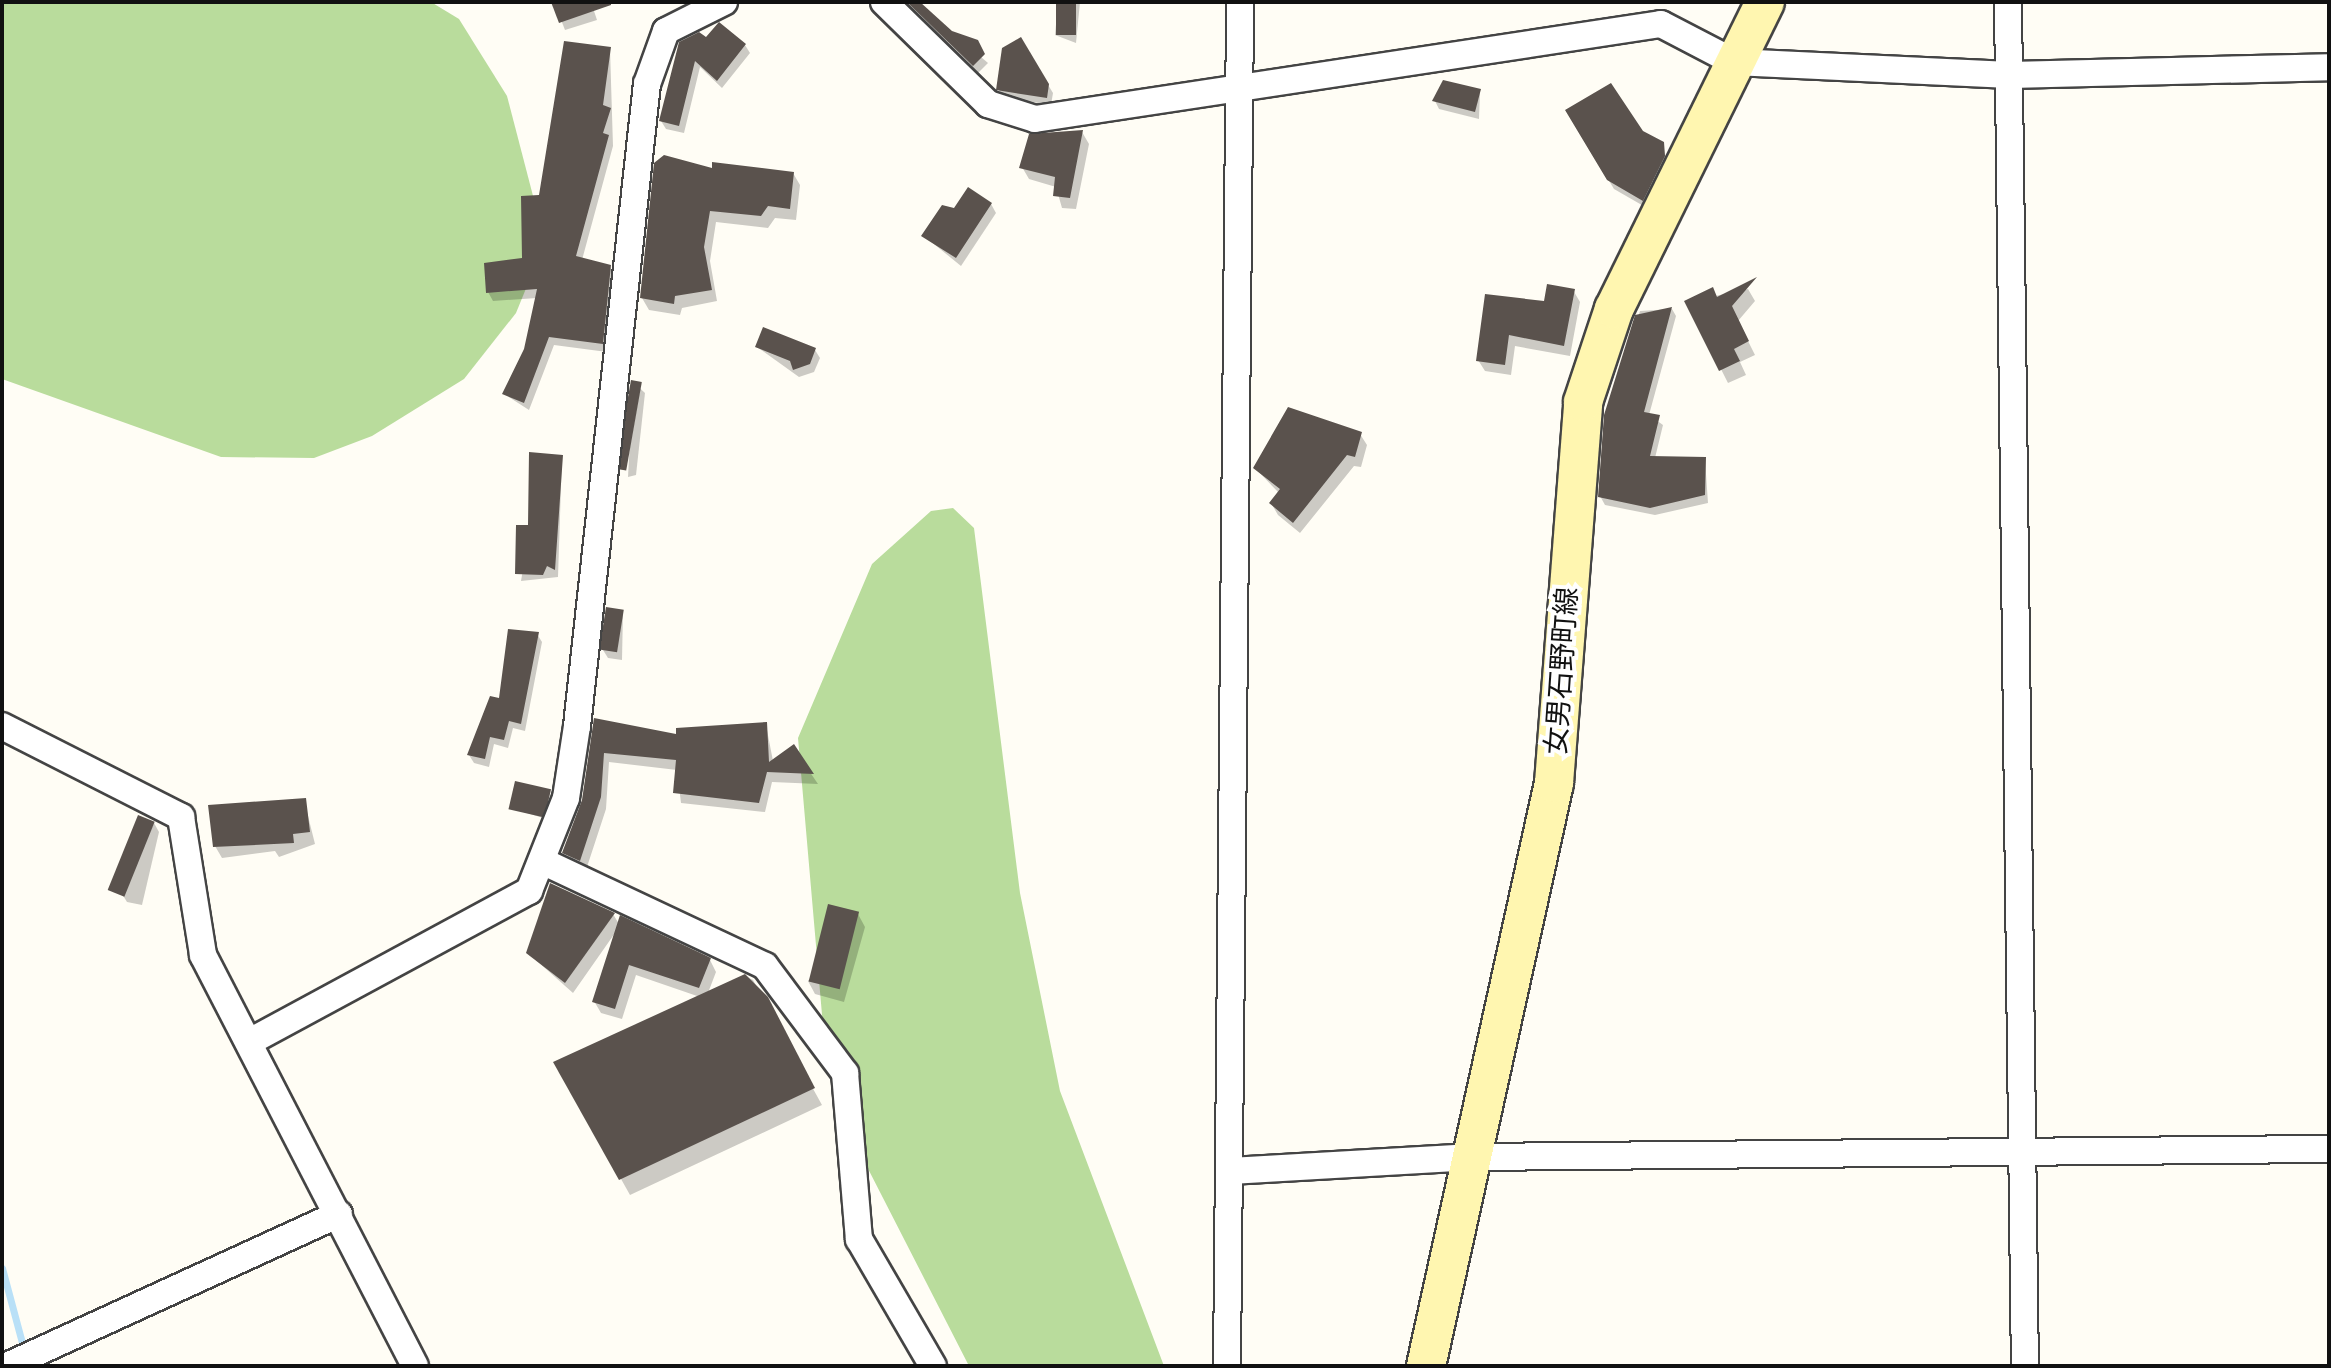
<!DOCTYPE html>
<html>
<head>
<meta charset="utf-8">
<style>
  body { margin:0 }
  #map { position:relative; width:2331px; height:1368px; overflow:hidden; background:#fffdf5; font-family:Spectral,"Noto Sans JP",serif }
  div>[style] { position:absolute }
  .forest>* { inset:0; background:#b9dc9c }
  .shadow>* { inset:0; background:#0003 }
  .stream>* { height:7px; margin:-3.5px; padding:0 3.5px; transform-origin:3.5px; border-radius:3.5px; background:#b9e0f7 }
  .building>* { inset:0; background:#5a524d; transform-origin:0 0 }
  .roads { filter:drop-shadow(2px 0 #444) drop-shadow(-2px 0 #444) drop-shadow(0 2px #444) drop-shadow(0 -2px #444) }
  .street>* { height:26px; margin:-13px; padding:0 13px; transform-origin:13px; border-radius:13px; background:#fff }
  .secondary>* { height:38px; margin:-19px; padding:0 19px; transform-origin:19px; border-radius:19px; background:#fff6b0 }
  span { translate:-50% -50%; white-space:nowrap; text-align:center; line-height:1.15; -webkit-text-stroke:8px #fff; paint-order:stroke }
  .street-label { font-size:28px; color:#111 }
  .frame { position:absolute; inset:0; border:4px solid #111; pointer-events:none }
</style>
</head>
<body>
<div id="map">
  <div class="forest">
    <i style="clip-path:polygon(2px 2px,431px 2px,459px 19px,507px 96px,545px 242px,516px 313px,464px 379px,372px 436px,314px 458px,221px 457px,2px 379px)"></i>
    <i style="clip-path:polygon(953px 508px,974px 528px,1020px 893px,1060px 1091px,1164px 1366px,969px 1366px,861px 1155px,823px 1026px,798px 738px,872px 564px,931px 511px)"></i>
  </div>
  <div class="shadow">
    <i style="clip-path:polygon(554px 2px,591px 2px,597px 20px,565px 30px)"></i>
    <i style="clip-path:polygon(905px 2px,917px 2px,988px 63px,978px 73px)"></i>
    <i style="clip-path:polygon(1058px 2px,1080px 2px,1076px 43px,1055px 35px)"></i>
    <i style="clip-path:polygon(1020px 39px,1053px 93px,1051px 105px,1003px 97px,999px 90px)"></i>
    <i style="clip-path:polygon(706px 40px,745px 45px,750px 53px,722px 88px,700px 67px,684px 133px,666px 129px,661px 121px)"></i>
    <i style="clip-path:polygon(610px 49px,613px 146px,582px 260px,610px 267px,615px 276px,607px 352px,554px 345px,529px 410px,504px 394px,526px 350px,537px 298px,493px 301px,488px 292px,524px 260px,540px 197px)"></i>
    <i style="clip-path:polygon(1480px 91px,1479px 119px,1439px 109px,1435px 101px)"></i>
    <i style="clip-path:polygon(1567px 111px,1662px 144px,1668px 165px,1647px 208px,1614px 189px)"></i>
    <i style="clip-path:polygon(1082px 132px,1089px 144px,1076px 209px,1062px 208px,1056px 187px,1029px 179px,1022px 167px)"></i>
    <i style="clip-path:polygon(714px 171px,793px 173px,800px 185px,796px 220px,775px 218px,768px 228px,716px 222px,710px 261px,717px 301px,682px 308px,680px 315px,649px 310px,642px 298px)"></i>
    <i style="clip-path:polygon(991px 204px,996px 213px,961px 266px,924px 236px,955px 210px)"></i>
    <i style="clip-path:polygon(1748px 289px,1755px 301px,1738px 321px,1755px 355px,1740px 362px,1746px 375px,1728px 383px,1687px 302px)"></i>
    <i style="clip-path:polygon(1573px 290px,1580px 302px,1570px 356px,1515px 346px,1511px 375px,1485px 371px,1478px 360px,1545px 303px)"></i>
    <i style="clip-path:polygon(1672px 309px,1676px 316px,1649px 415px,1663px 425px,1655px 458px,1705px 459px,1708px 503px,1655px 515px,1605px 505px,1600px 496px,1606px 416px,1640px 311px)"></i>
    <i style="clip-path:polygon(757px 347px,815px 350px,820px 358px,814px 372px,799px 377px)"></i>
    <i style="clip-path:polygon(633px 382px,645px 393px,636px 475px,628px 477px)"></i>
    <i style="clip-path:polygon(1360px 434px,1367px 445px,1361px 467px,1354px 466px,1300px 533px,1278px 515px,1271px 503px,1279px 493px,1255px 468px)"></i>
    <i style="clip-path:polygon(562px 456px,558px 577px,521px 581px,530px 527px)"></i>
    <i style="clip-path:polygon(623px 612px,622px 660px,608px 658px,603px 650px)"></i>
    <i style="clip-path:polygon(537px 634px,542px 642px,525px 731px,513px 728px,508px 748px,494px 744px,489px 767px,474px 763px,469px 755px)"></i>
    <i style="clip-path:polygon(596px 721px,678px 737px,766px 725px,773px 761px,793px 747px,818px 784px,772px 782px,765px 812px,681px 803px,677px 770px,609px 762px,606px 809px,586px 870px,564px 852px,584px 801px)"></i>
    <i style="clip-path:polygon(550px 790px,543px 818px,511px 808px)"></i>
    <i style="clip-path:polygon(304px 800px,315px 844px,279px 857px,275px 851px,222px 858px,215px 846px)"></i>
    <i style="clip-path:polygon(154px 823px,159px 832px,142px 905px,127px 902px,122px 894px)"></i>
    <i style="clip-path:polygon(613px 914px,619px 924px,710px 960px,716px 972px,708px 993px,745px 976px,753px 980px,822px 1105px,630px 1195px,556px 1063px,700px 997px,636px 975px,622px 1019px,601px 1013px,594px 1001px,615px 933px,573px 993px,528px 953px)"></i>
    <i style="clip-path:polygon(858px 914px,865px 927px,844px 1002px,815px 994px,808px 981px)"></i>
  </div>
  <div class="stream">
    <i style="left:2px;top:1268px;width:85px;rotate:75deg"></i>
  </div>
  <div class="building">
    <i style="clip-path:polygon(551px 2px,611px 2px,611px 5px,559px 23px)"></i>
    <i style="clip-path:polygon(907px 2px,920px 2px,952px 31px,978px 40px,985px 54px,973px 66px)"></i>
    <i style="left:1056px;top:2px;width:20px;height:33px"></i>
    <i style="clip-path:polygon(719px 22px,746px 44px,717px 81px,695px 61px,679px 126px,659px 121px,679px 42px,699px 32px,706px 37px)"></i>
    <i style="clip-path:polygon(1021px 37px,1049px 84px,1047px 98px,996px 90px,1002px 48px)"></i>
    <i style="clip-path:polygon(564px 41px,611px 47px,603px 105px,611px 108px,603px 133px,609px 135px,576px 256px,611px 265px,603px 344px,549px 337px,524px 403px,502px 394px,524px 349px,537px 289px,486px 293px,484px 263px,522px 258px,521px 196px,539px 195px)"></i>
    <i style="clip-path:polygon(1443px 80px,1481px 89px,1475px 112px,1432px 101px)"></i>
    <i style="clip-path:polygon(1611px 83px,1643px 131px,1664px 142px,1665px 156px,1643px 201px,1607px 180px,1565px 110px)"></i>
    <i style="clip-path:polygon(1083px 130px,1070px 198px,1053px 196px,1055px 177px,1019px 168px,1029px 134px)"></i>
    <i style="clip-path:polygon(664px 155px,712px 168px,712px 162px,794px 172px,790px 209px,768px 206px,761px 216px,710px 211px,704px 247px,712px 290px,675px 296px,674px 304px,640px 298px,654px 163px)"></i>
    <i style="clip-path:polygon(968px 187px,992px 203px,956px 258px,921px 236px,942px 205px,954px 208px)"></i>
    <i style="clip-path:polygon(1757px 277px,1732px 306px,1749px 341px,1734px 349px,1740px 361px,1719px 371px,1684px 301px,1713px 287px,1717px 297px)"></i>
    <i style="clip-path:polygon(1547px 284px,1575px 289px,1564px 346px,1509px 335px,1505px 365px,1476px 361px,1485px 294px,1544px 301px)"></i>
    <i style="clip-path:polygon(1672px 307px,1644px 412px,1660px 415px,1650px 456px,1706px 457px,1705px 495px,1650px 508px,1598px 497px,1604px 415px,1635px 315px)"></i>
    <i style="clip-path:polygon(763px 327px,816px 348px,810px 364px,793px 370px,790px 361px,755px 347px)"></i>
    <i style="left:631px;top:380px;width:11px;height:90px;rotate:10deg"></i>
    <i style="clip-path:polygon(1288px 407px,1362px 432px,1355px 457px,1347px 455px,1293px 523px,1269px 503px,1280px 489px,1253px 468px)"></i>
    <i style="clip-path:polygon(529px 452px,563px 455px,555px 570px,547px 566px,543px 575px,515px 574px,516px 525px,528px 525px)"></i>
    <i style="left:606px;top:607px;width:18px;height:43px;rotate:9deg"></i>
    <i style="clip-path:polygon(508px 629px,539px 632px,521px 724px,509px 721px,504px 740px,490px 737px,485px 759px,467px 755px,490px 696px,499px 698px)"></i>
    <i style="clip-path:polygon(594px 718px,676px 734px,676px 728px,767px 722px,769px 762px,794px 744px,814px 774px,767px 772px,759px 803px,673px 793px,676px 760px,604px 753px,601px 797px,580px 861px,562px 853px,582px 800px)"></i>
    <i style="left:515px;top:781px;width:37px;height:29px;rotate:13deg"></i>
    <i style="clip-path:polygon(306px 798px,310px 832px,293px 834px,294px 843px,213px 847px,208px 805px)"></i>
    <i style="left:138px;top:815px;width:18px;height:81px;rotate:22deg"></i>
    <i style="clip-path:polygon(550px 883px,615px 913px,565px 983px,526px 953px)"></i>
    <i style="left:828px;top:904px;width:32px;height:80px;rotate:14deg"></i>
    <i style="clip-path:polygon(620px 915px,711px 958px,699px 988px,629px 965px,615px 1009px,592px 1002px)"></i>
    <i style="clip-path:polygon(745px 974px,768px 997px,815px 1088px,619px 1180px,553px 1062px)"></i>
  </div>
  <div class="roads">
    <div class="street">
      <i style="left:884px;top:2px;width:146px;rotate:44.4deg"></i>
      <i style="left:988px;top:104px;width:49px;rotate:17.7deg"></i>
      <i style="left:1035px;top:119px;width:633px;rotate:-8.63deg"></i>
      <i style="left:1661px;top:24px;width:82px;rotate:27.5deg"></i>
      <i style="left:1734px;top:62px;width:276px;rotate:2.7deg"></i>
      <i style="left:2010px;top:75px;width:319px;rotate:-1.4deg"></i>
      <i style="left:2008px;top:2px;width:1364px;rotate:89.29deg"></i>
      <i style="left:2px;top:726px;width:201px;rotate:26.9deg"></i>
      <i style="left:181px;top:817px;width:140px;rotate:80.9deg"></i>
      <i style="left:203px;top:955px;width:462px;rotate:62.7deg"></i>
      <i style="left:542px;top:861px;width:246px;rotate:25.2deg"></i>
      <i style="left:765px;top:966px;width:134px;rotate:53.2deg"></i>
      <i style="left:845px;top:1073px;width:167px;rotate:85.2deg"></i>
      <i style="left:859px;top:1239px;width:147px;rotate:59.8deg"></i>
      <i style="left:253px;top:1040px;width:314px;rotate:-28.4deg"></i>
      <i style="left:529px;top:891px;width:100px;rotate:-68.3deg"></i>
      <i style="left:566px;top:798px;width:73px;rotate:-81.3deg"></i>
      <i style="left:577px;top:726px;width:646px;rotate:-83.78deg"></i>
      <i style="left:647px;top:84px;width:56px;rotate:-70.3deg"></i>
      <i style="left:666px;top:31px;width:65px;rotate:-26.6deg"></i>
      <i style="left:1230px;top:1171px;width:243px;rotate:-3.3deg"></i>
      <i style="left:1473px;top:1157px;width:856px;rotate:-0.54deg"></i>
      <i style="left:7px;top:1366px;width:365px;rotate:-24.6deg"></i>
      <i style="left:1227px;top:1366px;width:1364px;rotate:-89.45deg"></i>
    </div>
    <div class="secondary">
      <i style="left:1426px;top:1366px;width:597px;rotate:-77.62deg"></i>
      <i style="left:1554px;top:783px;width:382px;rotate:-85.6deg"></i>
      <i style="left:1583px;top:402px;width:98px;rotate:-71.6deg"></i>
      <i style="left:1614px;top:309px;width:342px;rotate:-63.8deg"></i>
    </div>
  </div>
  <div class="street-label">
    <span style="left:1563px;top:671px;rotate:-86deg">女男石野町線</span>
  </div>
  <div class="frame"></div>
</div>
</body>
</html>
